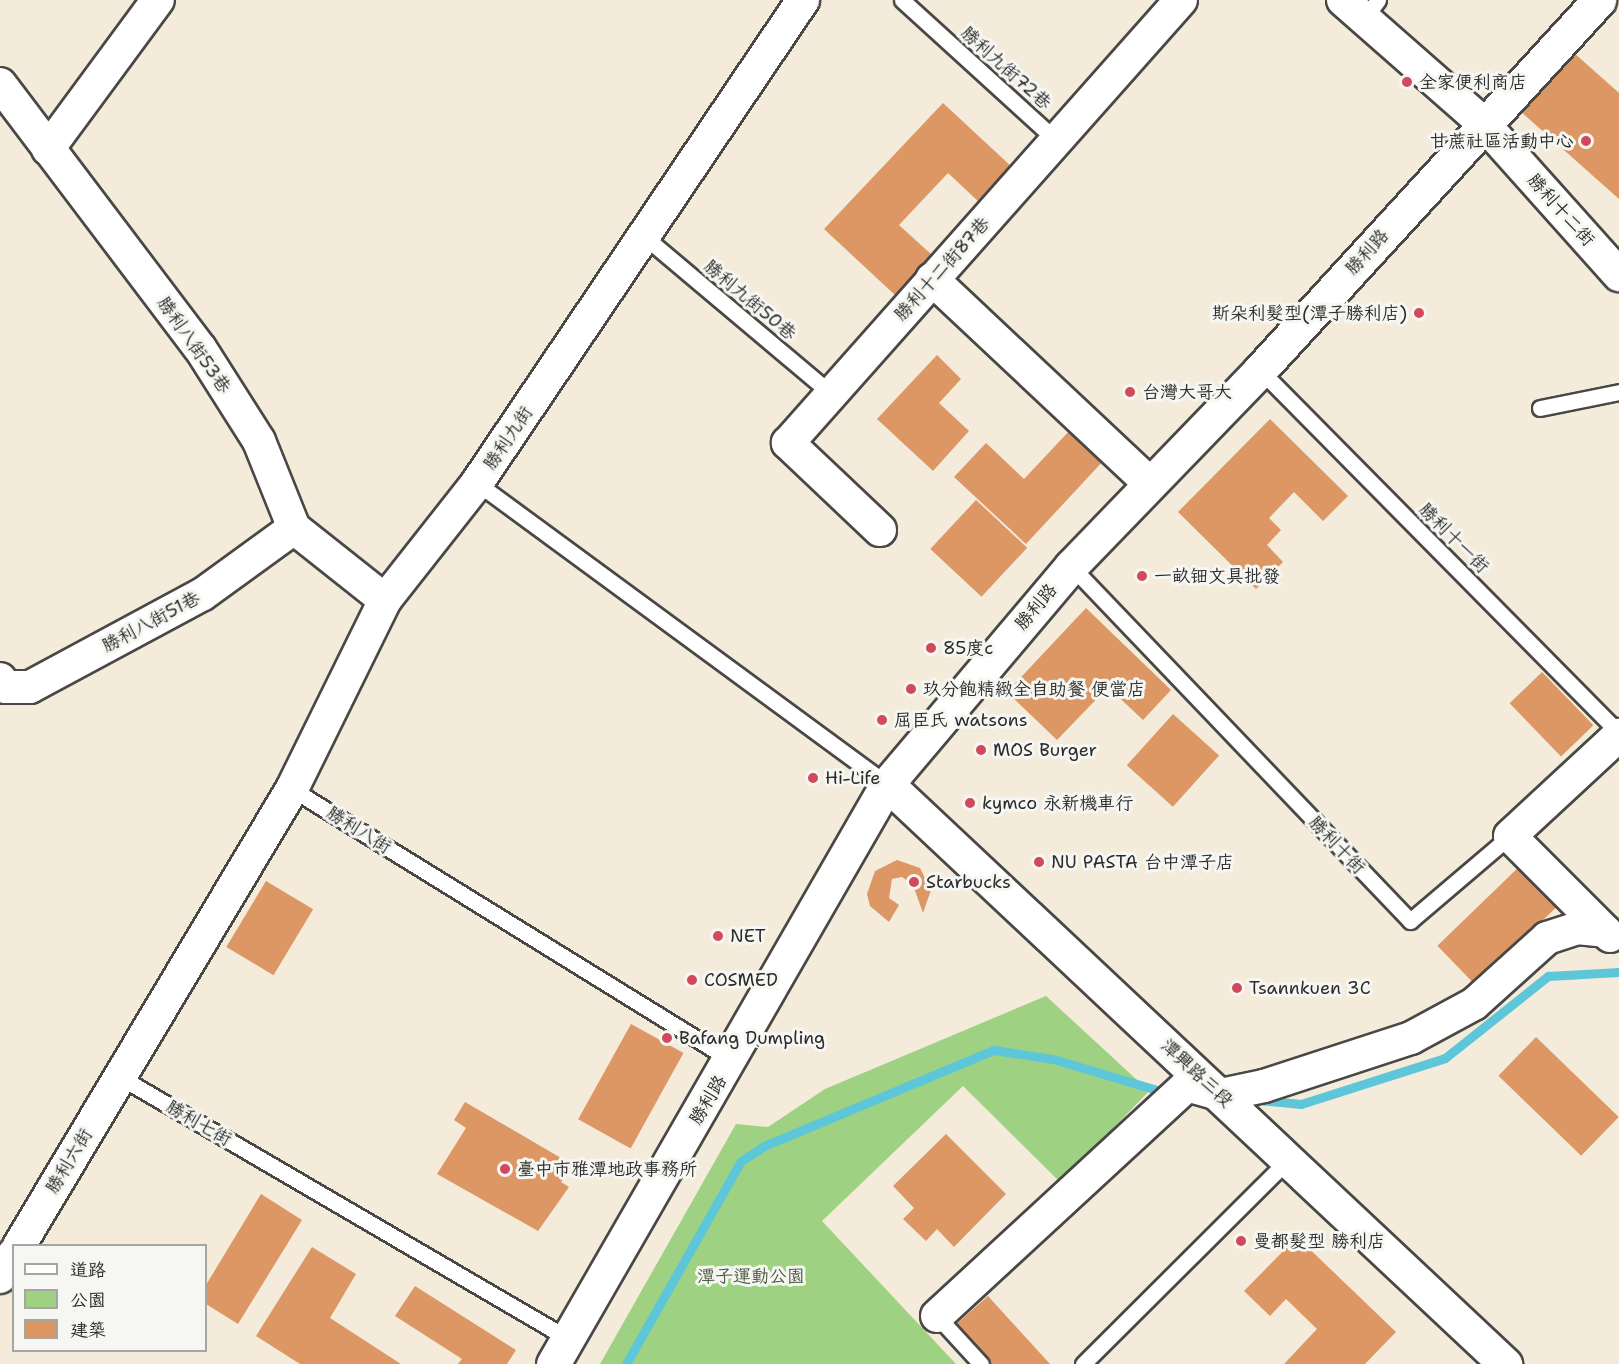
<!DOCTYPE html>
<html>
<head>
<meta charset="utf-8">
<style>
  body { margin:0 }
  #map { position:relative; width:1619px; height:1364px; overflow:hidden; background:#f4ebdb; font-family:"Shantell Sans","LXGW WenKai TC",sans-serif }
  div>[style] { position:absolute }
  .green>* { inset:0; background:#9ed282 }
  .stream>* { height:9px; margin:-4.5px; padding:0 4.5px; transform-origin:4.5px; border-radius:4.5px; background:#5dc6d9 }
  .building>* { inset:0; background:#dc9764; transform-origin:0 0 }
  .roads { filter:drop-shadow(2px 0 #494845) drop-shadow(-2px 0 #494845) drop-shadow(0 2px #494845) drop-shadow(0 -2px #494845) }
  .lane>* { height:15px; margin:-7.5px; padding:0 7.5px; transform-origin:7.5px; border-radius:7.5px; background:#fff }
  .street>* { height:32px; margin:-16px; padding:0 16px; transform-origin:16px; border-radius:16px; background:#fff }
  .secondary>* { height:33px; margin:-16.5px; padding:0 16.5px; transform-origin:16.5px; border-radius:16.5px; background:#fff }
  .dots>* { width:16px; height:16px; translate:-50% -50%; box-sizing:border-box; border:3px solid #f6f6f2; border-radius:50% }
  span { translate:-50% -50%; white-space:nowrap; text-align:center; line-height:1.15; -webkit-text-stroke:6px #f6f6f2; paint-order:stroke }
  .street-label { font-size:18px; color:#2b2b2b }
  .poi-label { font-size:18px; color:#2b2b2b }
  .left { translate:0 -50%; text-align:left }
  .right { translate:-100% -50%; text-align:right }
  .park-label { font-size:18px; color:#4e5d45 }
  .legend { position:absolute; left:12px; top:1244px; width:195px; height:108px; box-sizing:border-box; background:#f6f6f2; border:2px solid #a5a5a2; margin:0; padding:8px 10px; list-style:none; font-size:18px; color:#2b2b2b }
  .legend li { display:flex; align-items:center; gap:12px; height:30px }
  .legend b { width:30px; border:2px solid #a5a5a2 }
</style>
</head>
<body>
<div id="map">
  <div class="green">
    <i style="clip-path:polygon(1046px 996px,1149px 1091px,1061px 1183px,963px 1086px,822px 1221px,956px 1364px,600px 1364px,736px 1124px,768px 1127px,825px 1089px)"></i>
  </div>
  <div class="stream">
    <i style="left:1258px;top:1100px;width:43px;rotate:5.3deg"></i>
    <i style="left:1301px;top:1104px;width:151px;rotate:-17.7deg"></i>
    <i style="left:1445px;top:1058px;width:132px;rotate:-38.5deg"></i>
    <i style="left:1548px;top:976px;width:71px;rotate:-3.2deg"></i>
    <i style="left:626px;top:1364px;width:233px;rotate:-60.5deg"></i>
    <i style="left:741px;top:1161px;width:27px;rotate:-33deg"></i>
    <i style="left:764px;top:1146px;width:249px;rotate:-22.7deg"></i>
    <i style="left:994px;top:1050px;width:60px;rotate:8.7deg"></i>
    <i style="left:1053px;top:1059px;width:119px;rotate:16.6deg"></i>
  </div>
  <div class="building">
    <i style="clip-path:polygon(1573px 52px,1619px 93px,1619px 199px,1520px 111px)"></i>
    <i style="clip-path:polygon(943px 103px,1013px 168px,980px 203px,948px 173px,899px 225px,932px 255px,895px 295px,824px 229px)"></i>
    <i style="clip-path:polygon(937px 355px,961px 379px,939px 403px,969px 431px,933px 471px,877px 419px)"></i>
    <i style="clip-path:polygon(1270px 419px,1348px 496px,1323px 521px,1294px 492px,1269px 518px,1281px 530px,1267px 545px,1283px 562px,1256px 589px,1178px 512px)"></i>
    <i style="clip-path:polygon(1072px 428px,1105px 459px,1026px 544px,954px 477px,986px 443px,1024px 479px)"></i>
    <i style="left:976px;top:500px;width:70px;height:67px;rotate:43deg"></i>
    <i style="clip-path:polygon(1086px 608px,1171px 690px,1143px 720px,1108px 687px,1057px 740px,1007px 692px)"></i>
    <i style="left:1542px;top:672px;width:74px;height:45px;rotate:46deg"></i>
    <i style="left:1173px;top:714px;width:62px;height:69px;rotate:42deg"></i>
    <i style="clip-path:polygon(897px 860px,920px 868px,931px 890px,923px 913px,913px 885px,902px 877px,892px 879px,889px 898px,899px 905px,889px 922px,870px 906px,867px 894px,875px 871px)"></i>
    <i style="left:1523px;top:863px;width:55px;height:119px;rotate:46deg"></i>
    <i style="left:266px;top:881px;width:55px;height:77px;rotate:31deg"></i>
    <i style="left:631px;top:1024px;width:60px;height:109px;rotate:29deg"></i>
    <i style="left:1536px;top:1037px;width:115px;height:54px;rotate:44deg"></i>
    <i style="clip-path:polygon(465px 1102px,573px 1165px,561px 1182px,569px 1187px,538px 1231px,437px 1174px,466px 1128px,454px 1120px)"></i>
    <i style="clip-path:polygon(946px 1134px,1006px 1194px,954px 1247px,937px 1229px,926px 1241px,903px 1219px,914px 1208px,893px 1186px)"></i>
    <i style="clip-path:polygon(261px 1194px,302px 1220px,238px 1324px,206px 1304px,206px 1285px)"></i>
    <i style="clip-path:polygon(1297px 1237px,1396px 1332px,1365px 1364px,1284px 1364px,1317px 1329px,1286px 1299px,1270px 1316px,1244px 1291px)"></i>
    <i style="clip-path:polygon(312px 1247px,356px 1274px,330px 1318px,401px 1364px,300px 1364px,256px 1336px)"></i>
    <i style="clip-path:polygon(415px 1286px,516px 1350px,507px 1364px,458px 1364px,462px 1359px,395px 1316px)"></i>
    <i style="clip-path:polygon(988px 1296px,1050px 1364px,988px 1364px,954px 1326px)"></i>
  </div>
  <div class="roads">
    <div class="lane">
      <i style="left:902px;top:0;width:210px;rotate:42.3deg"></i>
      <i style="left:1363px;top:20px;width:25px;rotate:-53deg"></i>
      <i style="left:645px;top:237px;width:241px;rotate:40.1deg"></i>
      <i style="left:1260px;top:370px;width:511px;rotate:45.32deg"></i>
      <i style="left:1540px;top:408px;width:81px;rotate:-11.4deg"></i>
      <i style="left:477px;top:483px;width:509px;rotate:36.28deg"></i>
      <i style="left:1071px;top:566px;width:491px;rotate:46.3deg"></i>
      <i style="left:1410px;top:921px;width:131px;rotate:-40.4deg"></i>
      <i style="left:292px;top:789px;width:516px;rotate:31.69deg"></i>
      <i style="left:120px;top:1077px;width:518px;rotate:30.28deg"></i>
      <i style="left:937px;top:1316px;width:65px;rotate:47.5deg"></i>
      <i style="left:1083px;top:1364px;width:291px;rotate:-44.9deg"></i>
    </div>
    <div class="street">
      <i style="left:1343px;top:0;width:188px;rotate:41.3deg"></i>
      <i style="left:1484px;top:124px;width:203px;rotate:48.2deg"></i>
      <i style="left:0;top:84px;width:331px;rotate:52.9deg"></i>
      <i style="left:200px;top:348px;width:110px;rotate:57.6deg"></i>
      <i style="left:259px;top:441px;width:94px;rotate:68.1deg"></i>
      <i style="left:294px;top:528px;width:116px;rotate:38.4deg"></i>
      <i style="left:48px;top:149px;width:185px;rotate:-53.6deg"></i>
      <i style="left:932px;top:279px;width:299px;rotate:43.2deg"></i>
      <i style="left:880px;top:530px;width:127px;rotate:-136.6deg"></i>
      <i style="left:788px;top:443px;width:592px;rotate:-48.42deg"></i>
      <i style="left:0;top:679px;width:9px;rotate:58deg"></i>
      <i style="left:5px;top:687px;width:25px"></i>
      <i style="left:30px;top:687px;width:196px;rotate:-28.3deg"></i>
      <i style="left:203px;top:594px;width:112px;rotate:-36deg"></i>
      <i style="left:1610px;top:936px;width:141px;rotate:-135deg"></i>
      <i style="left:1510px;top:836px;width:149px;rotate:-42.8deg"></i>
      <i style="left:19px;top:1246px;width:532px;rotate:-59.15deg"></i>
      <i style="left:292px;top:789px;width:211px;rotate:-63.8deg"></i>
      <i style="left:385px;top:600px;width:149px;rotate:-51.8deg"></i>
      <i style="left:477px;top:483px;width:583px;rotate:-55.98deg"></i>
      <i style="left:0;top:1277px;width:27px;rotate:-59deg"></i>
      <i style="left:937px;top:1316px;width:340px;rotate:-42.7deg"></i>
      <i style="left:1187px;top:1085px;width:35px;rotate:16deg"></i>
      <i style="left:1221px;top:1095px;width:44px;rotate:-11.8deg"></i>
      <i style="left:1264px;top:1086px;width:155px;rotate:-18.1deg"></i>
      <i style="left:1411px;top:1038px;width:72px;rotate:-28.4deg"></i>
      <i style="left:1474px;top:1004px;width:98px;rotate:-42.1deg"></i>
      <i style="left:1547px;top:938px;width:32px;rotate:-18deg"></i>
      <i style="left:1577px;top:928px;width:28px;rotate:6deg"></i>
    </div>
    <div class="secondary">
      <i style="left:887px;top:784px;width:848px;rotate:43.18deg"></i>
      <i style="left:553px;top:1364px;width:669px;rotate:-60.06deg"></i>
      <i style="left:887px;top:784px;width:285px;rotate:-49.8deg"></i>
      <i style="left:1071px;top:566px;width:272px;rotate:-46deg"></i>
      <i style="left:1260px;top:370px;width:502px;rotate:-47.5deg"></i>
    </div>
  </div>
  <div class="dots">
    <i style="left:1407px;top:82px;background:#d1495b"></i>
    <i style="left:1586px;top:141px;background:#d1495b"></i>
    <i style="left:1419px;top:313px;background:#d1495b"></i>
    <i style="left:1130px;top:392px;background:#d1495b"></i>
    <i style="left:1142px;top:576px;background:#d1495b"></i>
    <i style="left:931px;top:648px;background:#d1495b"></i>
    <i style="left:911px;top:689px;background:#d1495b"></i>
    <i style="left:882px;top:720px;background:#d1495b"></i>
    <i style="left:981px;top:750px;background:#d1495b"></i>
    <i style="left:813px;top:778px;background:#d1495b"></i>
    <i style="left:970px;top:803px;background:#d1495b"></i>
    <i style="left:1039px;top:862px;background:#d1495b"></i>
    <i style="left:914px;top:882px;background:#d1495b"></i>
    <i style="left:718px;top:936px;background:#d1495b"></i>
    <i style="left:692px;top:980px;background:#d1495b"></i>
    <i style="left:1237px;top:988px;background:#d1495b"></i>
    <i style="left:667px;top:1038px;background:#d1495b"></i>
    <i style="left:505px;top:1169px;background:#d1495b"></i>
    <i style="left:1241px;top:1241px;background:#d1495b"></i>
  </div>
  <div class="street-label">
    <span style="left:1006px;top:68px;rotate:42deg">勝利九街72巷</span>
    <span style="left:1561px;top:210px;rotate:48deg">勝利十二街</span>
    <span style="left:1367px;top:252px;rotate:-48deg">勝利路</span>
    <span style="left:942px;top:269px;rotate:-48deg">勝利十二街87巷</span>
    <span style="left:750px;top:300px;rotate:40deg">勝利九街50巷</span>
    <span style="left:194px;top:345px;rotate:55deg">勝利八街53巷</span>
    <span style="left:508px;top:438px;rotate:-56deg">勝利九街</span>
    <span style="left:1454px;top:538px;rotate:45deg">勝利十一街</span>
    <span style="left:1036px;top:607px;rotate:-50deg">勝利路</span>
    <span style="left:151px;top:622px;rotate:-28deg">勝利八街51巷</span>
    <span style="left:359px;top:830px;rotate:32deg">勝利八街</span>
    <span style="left:1337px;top:845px;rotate:46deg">勝利十街</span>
    <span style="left:1197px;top:1073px;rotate:43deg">潭興路三段</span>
    <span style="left:708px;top:1100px;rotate:-59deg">勝利路</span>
    <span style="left:199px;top:1123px;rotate:30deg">勝利七街</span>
    <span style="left:69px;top:1161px;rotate:-59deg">勝利六街</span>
  </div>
  <div class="poi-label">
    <span class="left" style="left:1419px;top:82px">全家便利商店</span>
    <span class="right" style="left:1574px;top:141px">甘蔗社區活動中心</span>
    <span class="right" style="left:1407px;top:313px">斯朵利髮型(潭子勝利店)</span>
    <span class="left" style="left:1142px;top:392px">台灣大哥大</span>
    <span class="left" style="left:1154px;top:576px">一畝钿文具批發</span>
    <span class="left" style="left:943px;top:648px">85度c</span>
    <span class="left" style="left:923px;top:689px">玖分飽精緻全自助餐 便當店</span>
    <span class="left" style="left:894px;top:720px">屈臣氏 watsons</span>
    <span class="left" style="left:993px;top:750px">MOS Burger</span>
    <span class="left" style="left:825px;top:778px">Hi-Life</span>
    <span class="left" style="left:982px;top:803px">kymco 永新機車行</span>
    <span class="left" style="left:1051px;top:862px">NU PASTA 台中潭子店</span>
    <span class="left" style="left:926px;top:882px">Starbucks</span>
    <span class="left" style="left:730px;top:936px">NET</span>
    <span class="left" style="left:704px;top:980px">COSMED</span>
    <span class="left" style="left:1249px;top:988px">Tsannkuen 3C</span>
    <span class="left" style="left:679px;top:1038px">Bafang Dumpling</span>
    <span class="left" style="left:517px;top:1169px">臺中市雅潭地政事務所</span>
    <span class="left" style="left:1253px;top:1241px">曼都髮型 勝利店</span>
  </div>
  <div class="park-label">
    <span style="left:751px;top:1276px">潭子運動公園</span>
  </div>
  <ul class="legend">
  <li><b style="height:8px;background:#fff"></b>道路</li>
  <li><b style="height:16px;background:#9ed282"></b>公園</li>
  <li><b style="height:16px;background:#dc9764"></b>建築</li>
  </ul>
</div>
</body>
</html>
